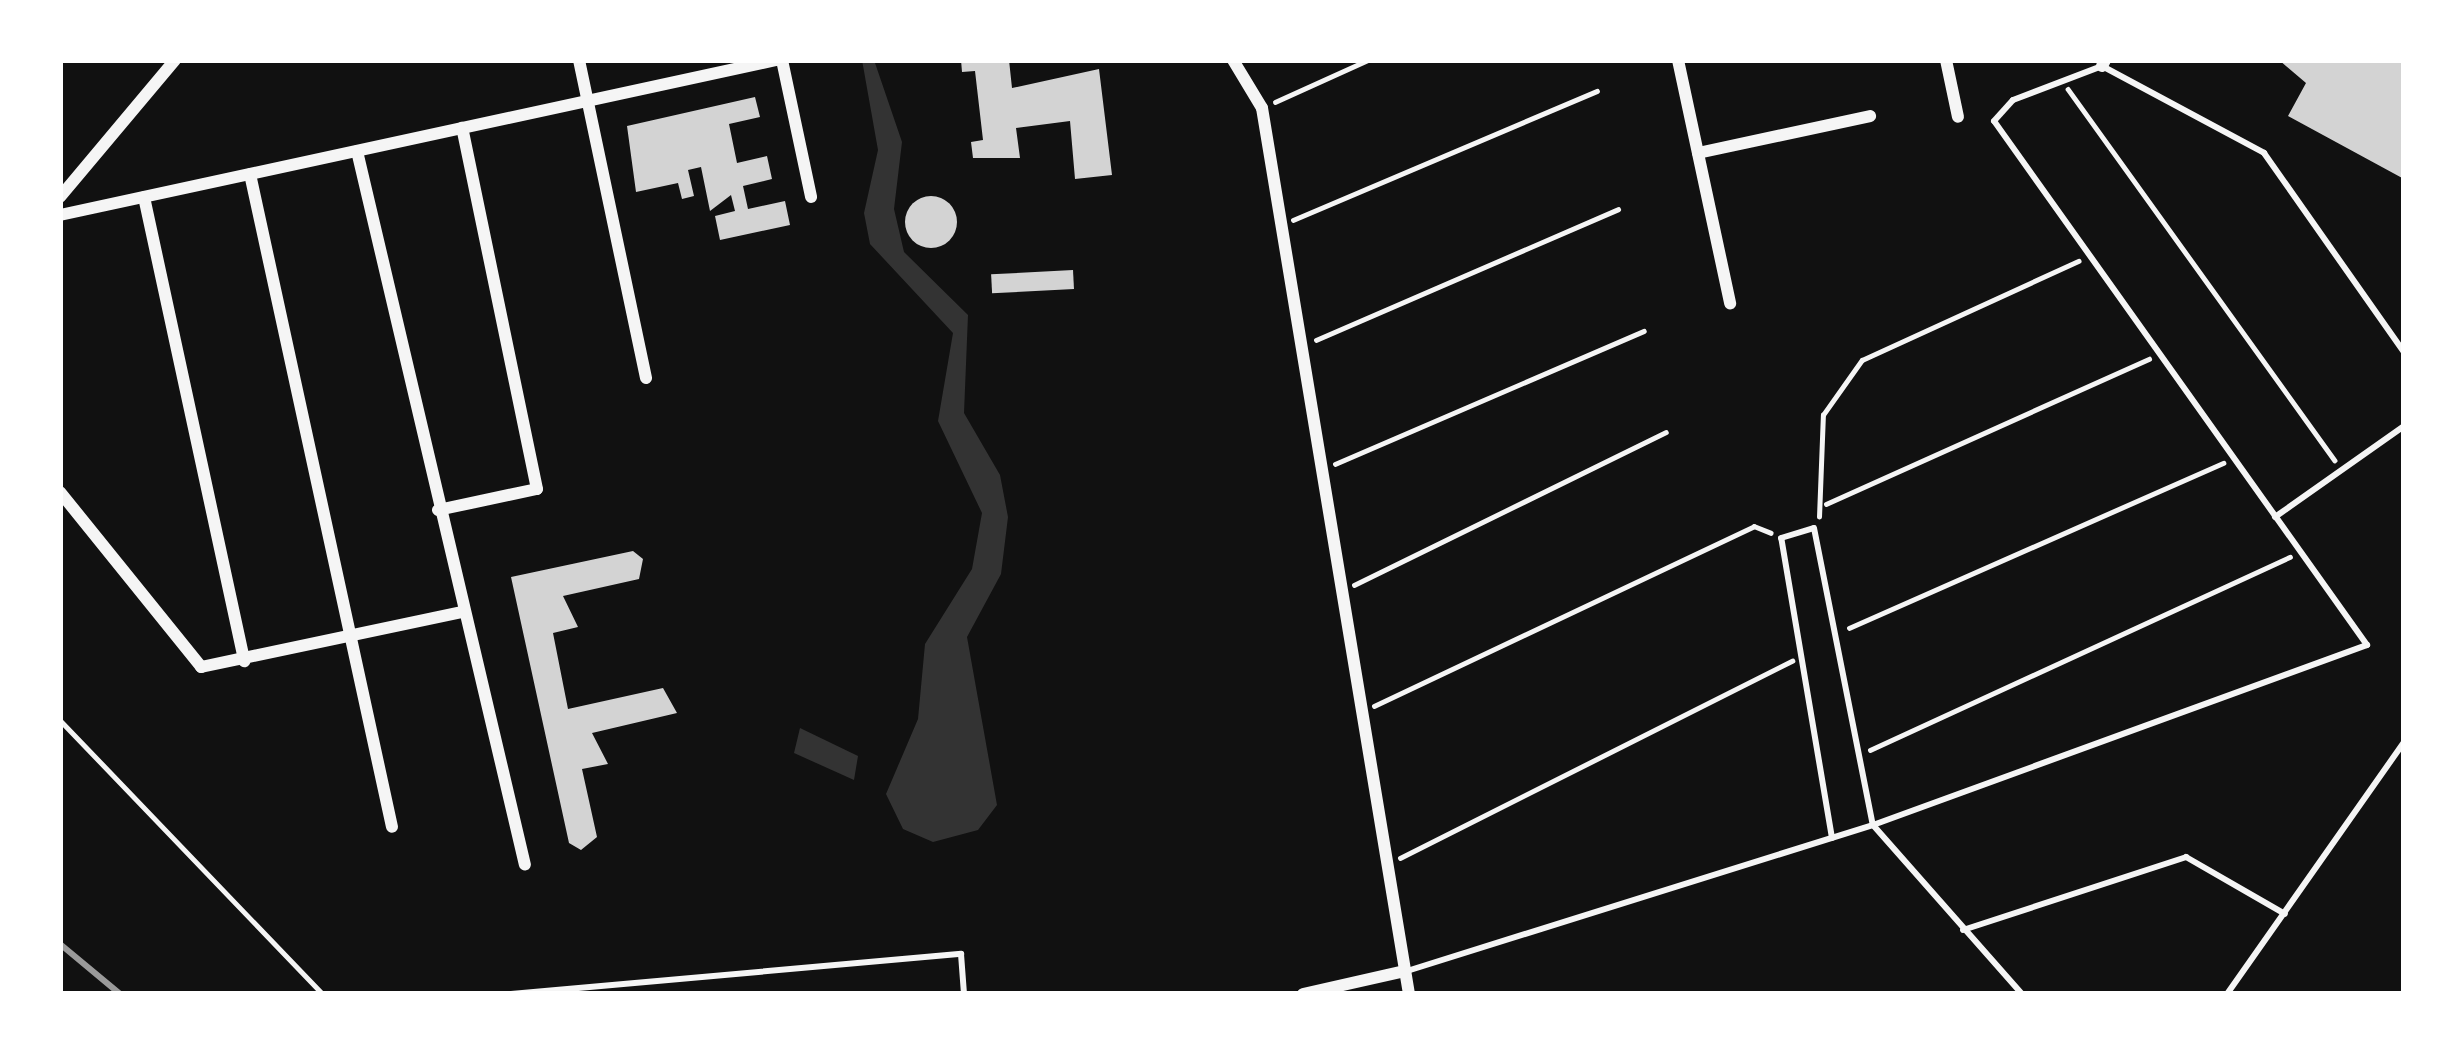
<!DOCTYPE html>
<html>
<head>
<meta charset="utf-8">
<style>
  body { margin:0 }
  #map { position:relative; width:2464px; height:1054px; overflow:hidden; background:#111; font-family:"Times New Roman",serif }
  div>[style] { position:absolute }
  .water>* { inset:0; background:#333 }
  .building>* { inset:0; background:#d3d3d3; transform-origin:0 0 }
  .round { border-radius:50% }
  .path>* { height:4.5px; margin:-2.25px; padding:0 2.25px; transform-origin:2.25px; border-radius:2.25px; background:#f5f5f5 }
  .service>* { height:6px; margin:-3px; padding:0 3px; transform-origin:3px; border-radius:3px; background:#f5f5f5 }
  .minor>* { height:12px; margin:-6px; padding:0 6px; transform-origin:6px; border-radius:6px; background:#f5f5f5 }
  .rail>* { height:6px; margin:-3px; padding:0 3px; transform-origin:3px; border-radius:3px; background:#9a9a9a }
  span { translate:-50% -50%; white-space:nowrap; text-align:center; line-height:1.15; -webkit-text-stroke:10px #fff; paint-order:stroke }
  .frame { position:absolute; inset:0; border:63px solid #fff; pointer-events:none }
</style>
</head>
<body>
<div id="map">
  <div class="water">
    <i style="clip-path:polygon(862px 60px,874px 60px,902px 142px,894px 209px,904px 252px,968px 315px,964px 413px,1000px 475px,1008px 517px,1001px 574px,967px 637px,997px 805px,978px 830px,933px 842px,903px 829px,886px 794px,918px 719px,925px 644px,972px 569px,982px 513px,938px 421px,953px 333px,870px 244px,864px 213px,878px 150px)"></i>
    <i style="clip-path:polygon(800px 728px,858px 756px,854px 780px,794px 753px)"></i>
  </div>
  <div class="building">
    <i style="clip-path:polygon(961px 60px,1009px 60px,1012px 88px,1099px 69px,1112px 175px,1075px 179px,1070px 121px,1016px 128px,1020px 158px,973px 158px,971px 142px,983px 140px,975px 71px,962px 72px)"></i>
    <i style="clip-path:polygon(2279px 60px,2404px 60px,2404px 179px,2288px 116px,2306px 83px)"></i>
    <i style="clip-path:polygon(755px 97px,760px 117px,729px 124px,737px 163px,767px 156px,772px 179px,743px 186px,748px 209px,785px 201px,790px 225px,720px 240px,715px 216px,735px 211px,731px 195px,710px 211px,701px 167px,688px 170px,694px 196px,682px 199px,678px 183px,636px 192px,627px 126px)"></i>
    <i class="round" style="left:905px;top:196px;width:52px;height:52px"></i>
    <i style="left:1073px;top:270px;width:19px;height:82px;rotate:87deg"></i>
    <i style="clip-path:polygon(633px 551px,643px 559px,639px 579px,563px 596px,578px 627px,553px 633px,568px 709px,663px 688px,677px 713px,592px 733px,608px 764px,582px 769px,597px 837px,581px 850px,569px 843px,511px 577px)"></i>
  </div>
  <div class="path">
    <i style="left:2068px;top:89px;width:457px;rotate:54.3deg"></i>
    <i style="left:1275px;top:102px;width:102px;rotate:-24.3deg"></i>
    <i style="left:1293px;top:220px;width:330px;rotate:-23deg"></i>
    <i style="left:1316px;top:340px;width:329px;rotate:-23.4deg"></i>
    <i style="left:1335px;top:464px;width:336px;rotate:-23.3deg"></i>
    <i style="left:1826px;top:504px;width:354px;rotate:-24.2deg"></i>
    <i style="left:1819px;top:517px;width:102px;rotate:-87.8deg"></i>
    <i style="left:1823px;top:415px;width:67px;rotate:-54.7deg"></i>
    <i style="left:1862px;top:360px;width:238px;rotate:-24.6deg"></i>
    <i style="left:1354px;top:585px;width:347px;rotate:-26.1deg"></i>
    <i style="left:1849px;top:628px;width:409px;rotate:-23.8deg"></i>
    <i style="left:1374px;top:706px;width:420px;rotate:-25.3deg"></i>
    <i style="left:1754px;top:526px;width:18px;rotate:22deg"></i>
    <i style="left:60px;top:720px;width:380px;rotate:46.2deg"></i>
    <i style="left:1870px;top:750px;width:462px;rotate:-24.7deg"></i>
    <i style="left:1400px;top:858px;width:439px;rotate:-26.7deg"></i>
  </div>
  <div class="service">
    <i style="left:2275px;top:517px;width:158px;rotate:-35.2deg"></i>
    <i style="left:1873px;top:825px;width:225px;rotate:48.6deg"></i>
    <i style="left:1832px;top:838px;width:304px;rotate:-99.6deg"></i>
    <i style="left:1781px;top:538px;width:34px;rotate:-17deg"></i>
    <i style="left:1814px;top:528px;width:303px;rotate:78.8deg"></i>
    <i style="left:1963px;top:930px;width:235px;rotate:-18.1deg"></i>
    <i style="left:2186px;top:857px;width:114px;rotate:29.9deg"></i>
    <i style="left:1407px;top:971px;width:488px;rotate:-17.4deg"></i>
    <i style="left:1873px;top:825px;width:526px;rotate:-20.02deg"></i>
    <i style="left:2367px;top:645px;width:643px;rotate:-125.44deg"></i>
    <i style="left:1994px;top:121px;width:28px;rotate:-48deg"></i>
    <i style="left:2013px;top:100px;width:95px;rotate:-20.9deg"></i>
    <i style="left:2102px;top:66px;width:184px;rotate:28.2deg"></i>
    <i style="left:2264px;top:153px;width:243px;rotate:54.9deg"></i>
    <i style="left:511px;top:994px;width:452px;rotate:-5.1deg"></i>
    <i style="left:961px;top:954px;width:40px;rotate:85.7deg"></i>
    <i style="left:2227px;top:994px;width:308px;rotate:-54.9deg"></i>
  </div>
  <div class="minor">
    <i style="left:579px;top:60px;width:325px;rotate:78.1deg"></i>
    <i style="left:782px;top:60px;width:140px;rotate:78deg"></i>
    <i style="left:1233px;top:60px;width:56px;rotate:58.9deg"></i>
    <i style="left:1262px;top:108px;width:898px;rotate:80.58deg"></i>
    <i style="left:1678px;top:60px;width:249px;rotate:77.9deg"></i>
    <i style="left:1946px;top:60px;width:58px;rotate:78.1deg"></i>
    <i style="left:2102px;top:66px;width:7px;rotate:-63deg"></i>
    <i style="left:357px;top:151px;width:733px;rotate:76.76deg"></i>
    <i style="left:1698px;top:153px;width:176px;rotate:-12.1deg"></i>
    <i style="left:250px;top:174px;width:668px;rotate:77.73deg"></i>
    <i style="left:60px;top:197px;width:179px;rotate:-50deg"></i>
    <i style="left:144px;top:197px;width:475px;rotate:77.8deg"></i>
    <i style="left:60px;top:215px;width:733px;rotate:-12.21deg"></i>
    <i style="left:60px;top:492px;width:225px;rotate:51.1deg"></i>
    <i style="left:201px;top:667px;width:266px;rotate:-11.9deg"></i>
    <i style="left:438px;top:510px;width:101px;rotate:-12deg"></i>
    <i style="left:537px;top:489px;width:369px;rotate:-101.7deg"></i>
    <i style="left:1303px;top:994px;width:105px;rotate:-12.7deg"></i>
  </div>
  <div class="rail">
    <i style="left:60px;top:944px;width:78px;rotate:39.8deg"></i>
  </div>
  <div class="frame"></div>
</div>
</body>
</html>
